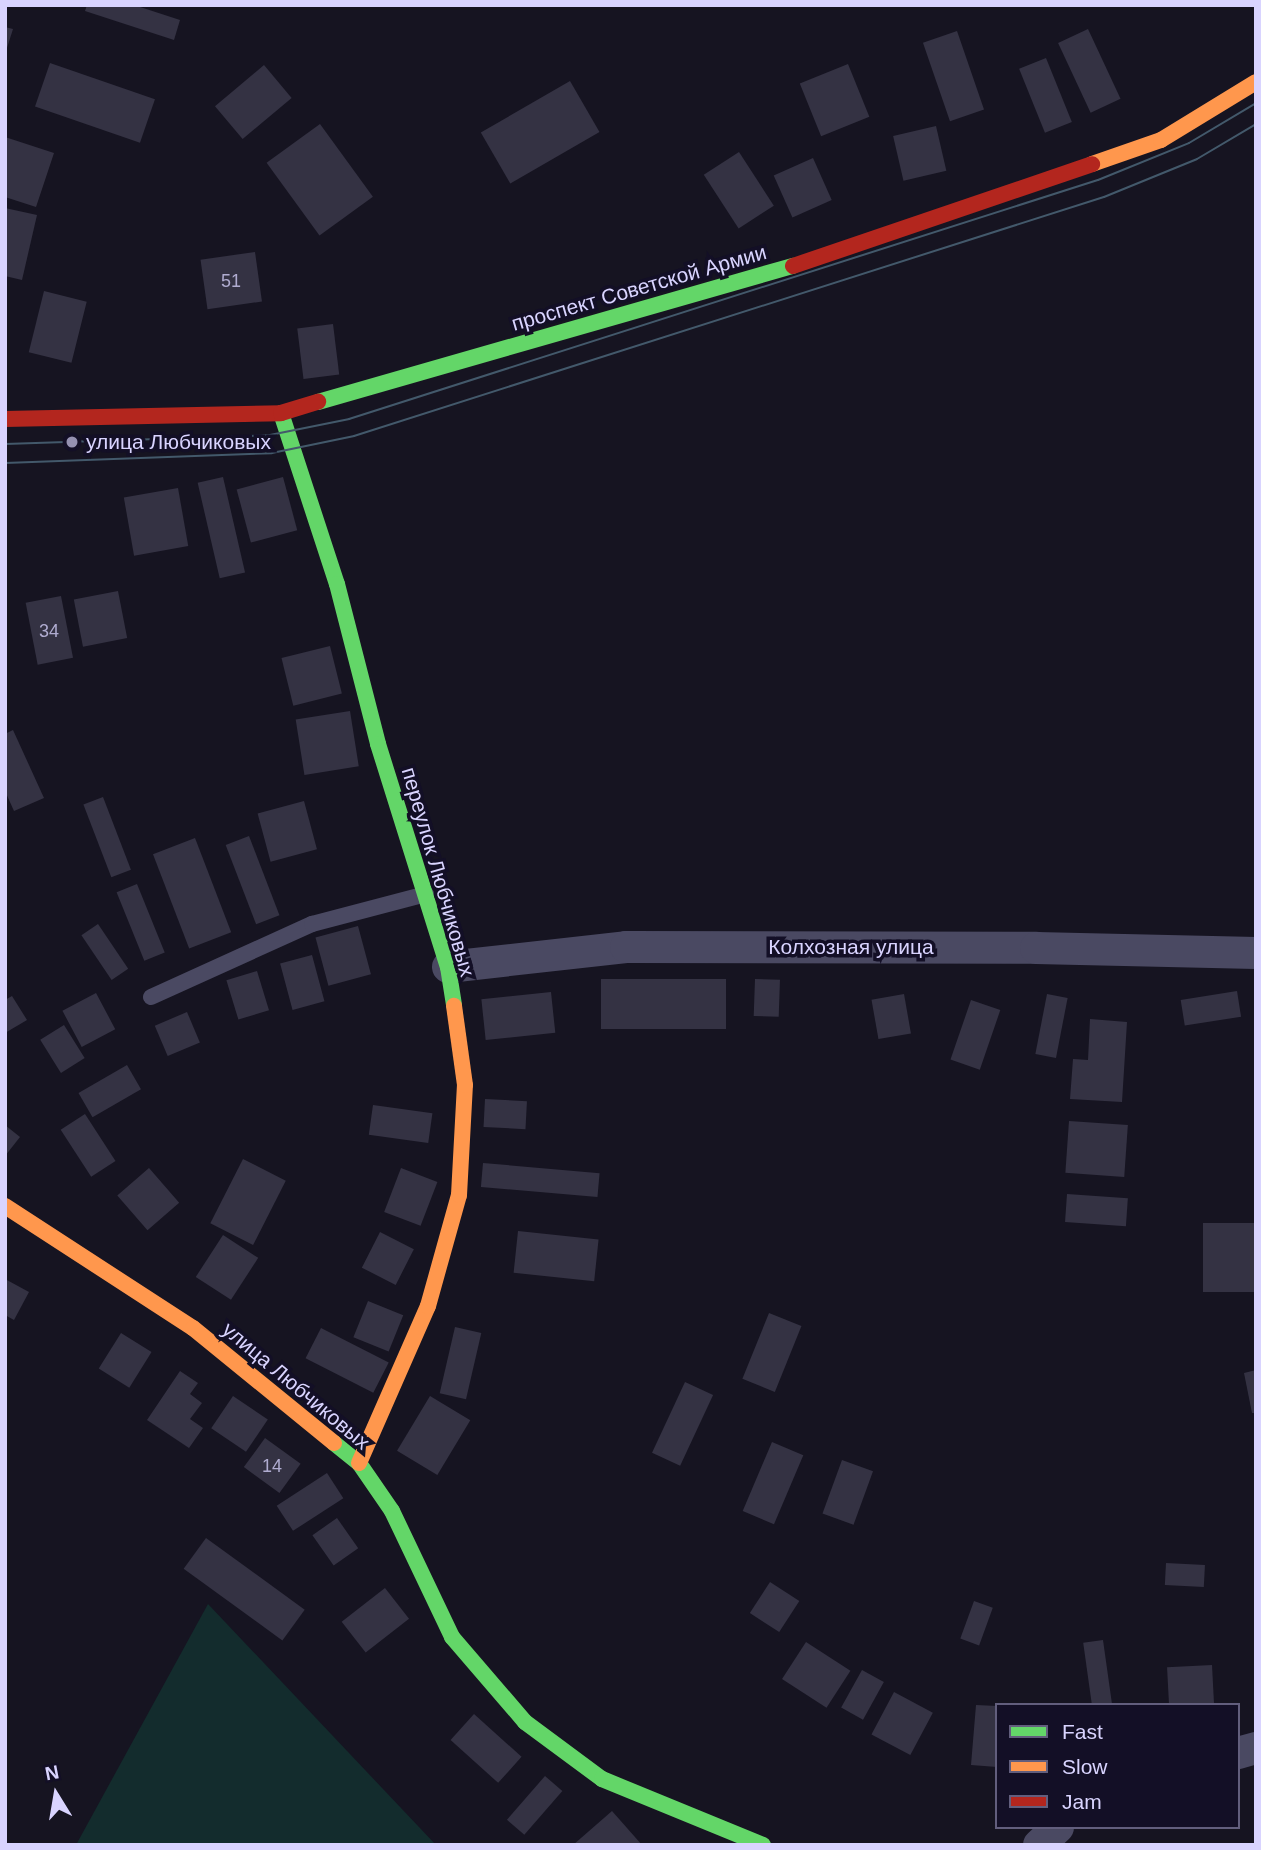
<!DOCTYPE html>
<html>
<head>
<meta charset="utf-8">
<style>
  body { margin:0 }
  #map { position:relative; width:1261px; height:1850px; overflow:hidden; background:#161421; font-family:Helvetica,sans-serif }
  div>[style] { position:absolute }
  .green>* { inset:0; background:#132c2d }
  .building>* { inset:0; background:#343243; transform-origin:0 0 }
  .lane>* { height:16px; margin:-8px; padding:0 8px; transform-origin:8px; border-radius:8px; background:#4a4962 }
  .street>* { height:32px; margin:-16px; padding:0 16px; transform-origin:16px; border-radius:16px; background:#4a4962 }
  .fast>* { height:16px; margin:-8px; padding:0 8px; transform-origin:8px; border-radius:8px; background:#63d668 }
  .slow>* { height:16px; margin:-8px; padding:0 8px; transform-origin:8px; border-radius:8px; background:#ff974d }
  .jam>* { height:16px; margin:-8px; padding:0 8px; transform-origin:8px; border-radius:8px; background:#b3261e }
  .tram>* { height:2px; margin:-1px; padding:0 1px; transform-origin:1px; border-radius:1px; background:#43596b }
  .dots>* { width:19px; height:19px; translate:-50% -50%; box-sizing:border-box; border:4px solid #130f26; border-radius:50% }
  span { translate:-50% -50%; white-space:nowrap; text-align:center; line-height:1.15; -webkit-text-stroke:7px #130f26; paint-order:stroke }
  .number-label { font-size:18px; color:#b0acd0 }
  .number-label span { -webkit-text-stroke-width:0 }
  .street-label { font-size:21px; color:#d9d4ff }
  .poi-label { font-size:21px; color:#d9d4ff }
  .left { translate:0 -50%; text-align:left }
  .frame { position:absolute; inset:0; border:7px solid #d9d4ff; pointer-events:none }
  .legend { position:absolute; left:995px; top:1703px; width:245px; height:126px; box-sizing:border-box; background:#130f26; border:2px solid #625e7d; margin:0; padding:9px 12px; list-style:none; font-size:21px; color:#d9d4ff }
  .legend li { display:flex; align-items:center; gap:14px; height:35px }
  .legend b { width:35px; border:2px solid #625e7d }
  .north { position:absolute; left:21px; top:1759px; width:70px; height:70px; -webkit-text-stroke:5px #130f26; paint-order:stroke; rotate:349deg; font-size:19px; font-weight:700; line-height:28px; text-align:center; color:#d9d4ff }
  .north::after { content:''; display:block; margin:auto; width:24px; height:32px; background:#d9d4ff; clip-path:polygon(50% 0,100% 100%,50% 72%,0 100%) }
</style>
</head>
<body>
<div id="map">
  <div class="green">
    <i style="clip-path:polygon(208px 1604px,436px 1845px,76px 1845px)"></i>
  </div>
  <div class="building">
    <i style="clip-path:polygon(87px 5px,134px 5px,180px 20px,174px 40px,85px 11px)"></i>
    <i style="clip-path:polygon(5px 27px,13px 29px,6px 51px,5px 51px)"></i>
    <i style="left:1088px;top:29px;width:77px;height:33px;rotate:65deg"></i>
    <i style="left:957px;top:31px;width:83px;height:36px;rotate:71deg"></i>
    <i style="left:1046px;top:58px;width:69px;height:29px;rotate:68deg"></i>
    <i style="left:50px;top:63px;width:111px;height:46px;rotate:19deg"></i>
    <i style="left:848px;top:64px;width:57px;height:52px;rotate:68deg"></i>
    <i style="left:264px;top:65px;width:43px;height:64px;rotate:50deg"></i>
    <i style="left:570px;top:81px;width:59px;height:103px;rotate:60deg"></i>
    <i style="left:320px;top:124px;width:90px;height:66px;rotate:54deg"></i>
    <i style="left:936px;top:126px;width:46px;height:44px;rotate:77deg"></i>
    <i style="clip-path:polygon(5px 137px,54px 153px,36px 207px,5px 197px)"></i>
    <i style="left:739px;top:152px;width:64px;height:42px;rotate:57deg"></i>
    <i style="left:813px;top:158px;width:46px;height:43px;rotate:66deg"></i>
    <i style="clip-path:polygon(5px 208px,37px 215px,22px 280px,5px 276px)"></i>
    <i style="left:255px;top:252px;width:50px;height:55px;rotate:82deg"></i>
    <i style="left:44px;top:291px;width:44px;height:63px;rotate:14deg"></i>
    <i style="left:333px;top:324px;width:51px;height:36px;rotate:83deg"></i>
    <i style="left:223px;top:477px;width:98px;height:26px;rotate:77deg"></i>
    <i style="left:283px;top:477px;width:55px;height:48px;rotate:75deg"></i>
    <i style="left:178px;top:488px;width:59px;height:55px;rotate:80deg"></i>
    <i style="left:118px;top:591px;width:48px;height:45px;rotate:79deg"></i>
    <i style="left:61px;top:596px;width:63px;height:36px;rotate:79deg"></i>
    <i style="left:330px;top:646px;width:49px;height:50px;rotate:76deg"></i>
    <i style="left:350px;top:711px;width:56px;height:55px;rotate:81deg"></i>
    <i style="clip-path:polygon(13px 730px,44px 798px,14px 811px,5px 791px,5px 734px)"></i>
    <i style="left:103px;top:797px;width:78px;height:21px;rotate:69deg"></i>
    <i style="left:304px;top:801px;width:50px;height:48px;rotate:75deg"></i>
    <i style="left:249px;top:836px;width:85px;height:25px;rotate:69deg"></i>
    <i style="left:195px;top:838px;width:101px;height:45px;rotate:69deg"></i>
    <i style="left:137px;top:884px;width:74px;height:22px;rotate:68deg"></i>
    <i style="left:98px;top:924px;width:54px;height:20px;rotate:56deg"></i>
    <i style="left:358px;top:926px;width:50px;height:44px;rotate:75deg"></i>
    <i style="left:312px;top:955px;width:48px;height:33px;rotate:75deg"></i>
    <i style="left:257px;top:971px;width:41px;height:32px;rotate:73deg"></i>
    <i style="left:601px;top:979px;width:125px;height:50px"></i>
    <i style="left:755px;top:979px;width:25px;height:37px;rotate:2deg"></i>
    <i style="left:1237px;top:991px;width:26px;height:57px;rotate:81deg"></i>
    <i style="left:551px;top:992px;width:41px;height:70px;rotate:84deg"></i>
    <i style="left:96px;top:993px;width:41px;height:38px;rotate:62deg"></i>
    <i style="left:904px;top:994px;width:40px;height:33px;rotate:80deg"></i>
    <i style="left:1047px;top:994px;width:21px;height:61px;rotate:11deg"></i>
    <i style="clip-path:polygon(12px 996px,27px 1020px,5px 1033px,5px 1000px)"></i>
    <i style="left:971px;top:1000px;width:31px;height:63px;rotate:19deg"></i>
    <i style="left:187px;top:1012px;width:33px;height:35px;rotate:67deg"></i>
    <i style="clip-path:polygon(1090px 1019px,1127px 1022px,1122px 1102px,1070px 1099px,1073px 1059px,1088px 1060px)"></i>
    <i style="left:64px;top:1025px;width:39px;height:28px;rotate:58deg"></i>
    <i style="left:127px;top:1065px;width:28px;height:56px;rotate:60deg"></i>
    <i style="left:485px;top:1099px;width:42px;height:28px;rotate:3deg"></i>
    <i style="left:373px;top:1105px;width:60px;height:30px;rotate:8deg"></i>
    <i style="left:85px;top:1114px;width:56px;height:29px;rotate:57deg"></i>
    <i style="left:1069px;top:1121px;width:59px;height:52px;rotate:4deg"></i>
    <i style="clip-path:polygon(5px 1125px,20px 1137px,5px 1156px)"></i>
    <i style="left:243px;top:1159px;width:48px;height:72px;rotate:27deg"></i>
    <i style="left:483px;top:1163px;width:117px;height:24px;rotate:5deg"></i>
    <i style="left:149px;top:1168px;width:46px;height:42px;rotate:49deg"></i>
    <i style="left:401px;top:1168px;width:39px;height:47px;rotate:21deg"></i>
    <i style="left:1067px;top:1194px;width:61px;height:28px;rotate:4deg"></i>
    <i style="left:1256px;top:1223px;width:69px;height:53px;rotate:90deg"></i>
    <i style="left:518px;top:1231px;width:81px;height:42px;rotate:6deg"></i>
    <i style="left:380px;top:1232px;width:38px;height:40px;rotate:27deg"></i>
    <i style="left:223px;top:1235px;width:42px;height:50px;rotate:33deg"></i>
    <i style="clip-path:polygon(5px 1279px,29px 1292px,14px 1320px,5px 1315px)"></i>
    <i style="left:368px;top:1301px;width:38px;height:39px;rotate:22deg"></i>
    <i style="left:769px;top:1313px;width:35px;height:71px;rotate:22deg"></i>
    <i style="left:455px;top:1327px;width:27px;height:68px;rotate:13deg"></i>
    <i style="left:321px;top:1328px;width:76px;height:34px;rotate:27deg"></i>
    <i style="left:121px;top:1333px;width:36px;height:42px;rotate:32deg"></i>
    <i style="clip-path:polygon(1256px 1370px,1256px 1413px,1252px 1413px,1244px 1373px)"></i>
    <i style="clip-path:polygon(180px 1371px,198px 1383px,190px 1394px,202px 1403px,190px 1419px,203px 1428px,189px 1448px,147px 1420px)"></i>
    <i style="left:685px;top:1382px;width:31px;height:78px;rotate:25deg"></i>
    <i style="left:233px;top:1396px;width:42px;height:39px;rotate:34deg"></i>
    <i style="left:430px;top:1396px;width:47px;height:64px;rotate:31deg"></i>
    <i style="left:265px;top:1438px;width:44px;height:36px;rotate:36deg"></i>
    <i style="left:772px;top:1442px;width:34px;height:75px;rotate:23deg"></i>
    <i style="left:842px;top:1460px;width:33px;height:57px;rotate:20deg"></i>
    <i style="left:327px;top:1473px;width:30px;height:60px;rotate:57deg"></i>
    <i style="left:337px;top:1518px;width:37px;height:30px;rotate:55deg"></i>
    <i style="left:206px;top:1538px;width:122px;height:38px;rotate:36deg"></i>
    <i style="left:1166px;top:1563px;width:39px;height:22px;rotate:3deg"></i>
    <i style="left:770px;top:1582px;width:35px;height:37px;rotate:33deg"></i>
    <i style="left:385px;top:1588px;width:39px;height:55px;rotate:52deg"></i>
    <i style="left:974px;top:1601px;width:20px;height:40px;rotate:20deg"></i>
    <i style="left:1103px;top:1640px;width:66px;height:20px;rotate:82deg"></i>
    <i style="left:806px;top:1642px;width:53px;height:44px;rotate:33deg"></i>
    <i style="left:1212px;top:1665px;width:40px;height:45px;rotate:87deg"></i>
    <i style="left:862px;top:1670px;width:25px;height:43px;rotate:29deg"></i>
    <i style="left:894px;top:1692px;width:44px;height:48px;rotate:28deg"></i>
    <i style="clip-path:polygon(976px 1705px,997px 1706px,997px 1767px,971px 1765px)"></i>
    <i style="left:474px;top:1714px;width:64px;height:35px;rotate:42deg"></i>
    <i style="left:545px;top:1776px;width:23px;height:58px;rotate:41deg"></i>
    <i style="clip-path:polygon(612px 1811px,642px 1845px,573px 1845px)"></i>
  </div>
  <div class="lane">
    <i style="left:151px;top:997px;width:177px;rotate:-24.4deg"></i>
    <i style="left:312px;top:924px;width:118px;rotate:-14.7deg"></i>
  </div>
  <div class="street">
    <i style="left:448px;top:967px;width:179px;rotate:-6.4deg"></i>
    <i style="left:626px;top:947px;width:410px;rotate:0.1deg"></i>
    <i style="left:1036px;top:948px;width:220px;rotate:1.3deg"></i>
    <i style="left:1238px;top:1753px;width:19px;rotate:-16deg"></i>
    <i style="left:1039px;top:1845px;width:26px;rotate:-43deg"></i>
  </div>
  <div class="fast">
    <i style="left:318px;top:402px;width:494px;rotate:-16deg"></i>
    <i style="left:281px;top:413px;width:180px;rotate:71.9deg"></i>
    <i style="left:337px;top:584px;width:165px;rotate:75.6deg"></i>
    <i style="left:378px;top:744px;width:234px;rotate:72.6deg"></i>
    <i style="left:448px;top:967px;width:39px;rotate:81deg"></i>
    <i style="left:334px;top:1443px;width:32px;rotate:39deg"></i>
    <i style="left:359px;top:1463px;width:58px;rotate:55.5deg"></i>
    <i style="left:392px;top:1511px;width:140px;rotate:64.5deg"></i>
    <i style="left:452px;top:1637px;width:112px;rotate:49.3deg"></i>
    <i style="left:525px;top:1722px;width:96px;rotate:36.5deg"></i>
    <i style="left:602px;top:1779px;width:174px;rotate:22.3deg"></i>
  </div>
  <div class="slow">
    <i style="left:1092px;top:164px;width:73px;rotate:-19.2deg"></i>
    <i style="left:1161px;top:140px;width:111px;rotate:-31.4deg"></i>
    <i style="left:5px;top:1206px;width:224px;rotate:33deg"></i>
    <i style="left:193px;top:1328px;width:182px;rotate:39.2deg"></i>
    <i style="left:359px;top:1463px;width:171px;rotate:-66.3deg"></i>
    <i style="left:428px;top:1306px;width:115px;rotate:-74.4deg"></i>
    <i style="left:459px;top:1195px;width:110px;rotate:-86.9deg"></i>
    <i style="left:465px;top:1085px;width:80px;rotate:-97.9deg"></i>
  </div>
  <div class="jam">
    <i style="left:793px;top:266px;width:316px;rotate:-18.8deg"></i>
    <i style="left:5px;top:419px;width:276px;rotate:-1.2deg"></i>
    <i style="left:281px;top:413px;width:39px;rotate:-17deg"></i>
  </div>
  <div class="tram">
    <i style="left:5px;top:444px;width:265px;rotate:-1.9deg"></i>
    <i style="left:270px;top:435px;width:81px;rotate:-11.4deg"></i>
    <i style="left:349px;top:419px;width:786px;rotate:-17.7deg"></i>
    <i style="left:1098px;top:180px;width:98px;rotate:-22.1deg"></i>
    <i style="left:1189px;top:143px;width:78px;rotate:-30.8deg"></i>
    <i style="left:5px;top:463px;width:267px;rotate:-2.1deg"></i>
    <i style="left:272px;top:453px;width:84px;rotate:-11.7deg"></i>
    <i style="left:354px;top:436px;width:787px;rotate:-17.68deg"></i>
    <i style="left:1104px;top:197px;width:100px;rotate:-22.2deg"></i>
    <i style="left:1197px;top:159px;width:69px;rotate:-30.7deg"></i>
  </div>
  <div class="dots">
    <i style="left:72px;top:442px;background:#9591b1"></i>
  </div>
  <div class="number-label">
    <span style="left:231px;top:281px">51</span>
    <span style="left:49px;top:631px">34</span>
    <span style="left:272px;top:1466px">14</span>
  </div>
  <div class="street-label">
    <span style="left:639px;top:288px;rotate:-16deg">проспект Советской Армии</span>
    <span style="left:438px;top:872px;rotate:74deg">переулок Любчиковых</span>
    <span style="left:851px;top:947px">Колхозная улица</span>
    <span style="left:296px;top:1386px;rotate:40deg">улица Любчиковых</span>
  </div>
  <div class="poi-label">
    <span class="left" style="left:86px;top:442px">улица Любчиковых</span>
  </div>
  <div class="frame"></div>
  <ul class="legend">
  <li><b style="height:9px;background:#63d668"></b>Fast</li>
  <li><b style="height:9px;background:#ff974d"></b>Slow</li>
  <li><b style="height:9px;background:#b3261e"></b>Jam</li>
  </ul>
  <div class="north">N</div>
</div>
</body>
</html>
